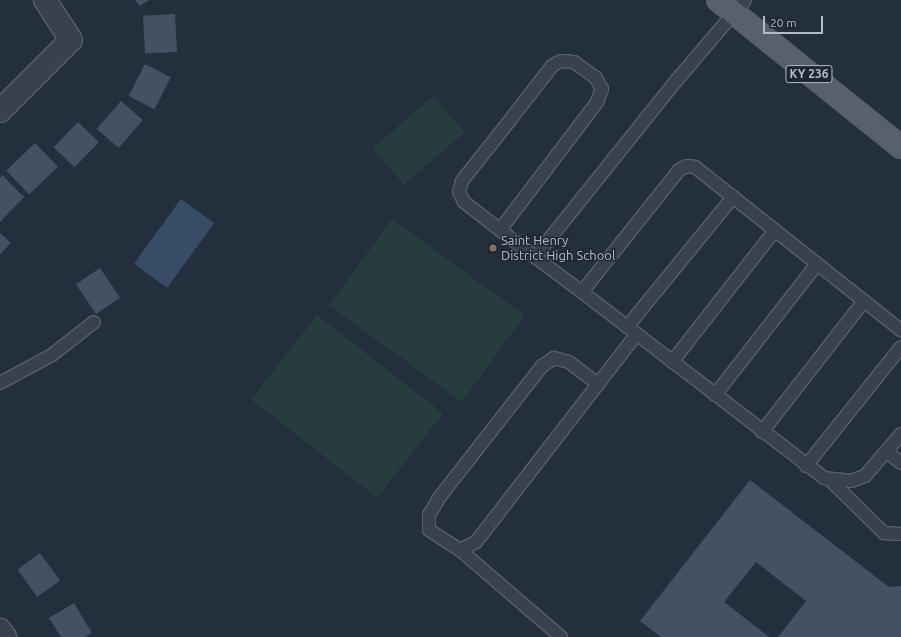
<!DOCTYPE html>
<html>
<head>
<meta charset="utf-8">
<style>
  body { margin:0 }
  #map { position:relative; width:901px; height:637px; overflow:hidden; background:#242f3e; font-family:Ubuntu,sans-serif }
  div>[style] { position:absolute }
  .green>* { inset:0; background:#263c3f; transform-origin:0 0 }
  .water>* { inset:0; background:#394c67; transform-origin:0 0 }
  .building>* { inset:0; background:#455162; transform-origin:0 0 }
  .roads { filter:drop-shadow(1px 0 #565f6c) drop-shadow(-1px 0 #565f6c) drop-shadow(0 1px #565f6c) drop-shadow(0 -1px #565f6c) }
  .lane>* { height:12px; margin:-6px; padding:0 6px; transform-origin:6px; border-radius:6px; background:#38414e }
  .street>* { height:22px; margin:-11px; padding:0 11px; transform-origin:11px; border-radius:11px; background:#38414e }
  .primary>* { height:22px; margin:-11px; padding:0 11px; transform-origin:11px; border-radius:11px; background:#56606e }
  .dots>* { width:11px; height:11px; translate:-50% -50%; box-sizing:border-box; border:2px solid #1d2633; border-radius:50% }
  span { translate:-50% -50%; white-space:nowrap; text-align:center; line-height:1.15; -webkit-text-stroke:3px #1d2633; paint-order:stroke }
  .shield-label span { padding:1px 3px; background:#1d2633; border:1px solid; border-radius:3px; -webkit-text-stroke-width:0 }
  .shield-label { font-size:12px; color:#b4bcc9; font-weight:700 }
  .poi-label { font-size:13px; color:#b4bcc9 }
  .left { translate:0 -50%; text-align:left }
  .scale { position:absolute; left:763px; top:16px; width:60px; height:18px; box-sizing:border-box; border:2px solid #b4bcc9; border-top:0; padding-left:5px; font-size:12px; line-height:14px; white-space:nowrap; color:#b4bcc9; -webkit-text-stroke:3px #1d2633; paint-order:stroke }
</style>
</head>
<body>
<div id="map">
  <div class="green">
    <i style="left:433px;top:96px;width:48px;height:80px;rotate:49deg"></i>
    <i style="left:392px;top:219px;width:164px;height:107px;rotate:36deg"></i>
    <i style="left:317px;top:315px;width:160px;height:107px;rotate:38deg"></i>
  </div>
  <div class="water">
    <i style="left:181px;top:199px;width:41px;height:80px;rotate:36deg"></i>
  </div>
  <div class="building">
    <i style="clip-path:polygon(135px 0,149px 0,140px 6px)"></i>
    <i style="left:175px;top:14px;width:38px;height:32px;rotate:87deg"></i>
    <i style="left:145px;top:64px;width:29px;height:36px;rotate:27deg"></i>
    <i style="left:121px;top:101px;width:29px;height:37px;rotate:41deg"></i>
    <i style="left:78px;top:122px;width:29px;height:35px;rotate:44deg"></i>
    <i style="left:35px;top:143px;width:33px;height:40px;rotate:46deg"></i>
    <i style="clip-path:polygon(2px 175px,24px 197px,0 222px,0 178px)"></i>
    <i style="clip-path:polygon(0 233px,11px 243px,0 254px)"></i>
    <i style="left:100px;top:268px;width:36px;height:29px;rotate:56deg"></i>
    <i style="clip-path:polygon(750px 480px,889px 587px,901px 586px,901px 637px,778px 637px,806px 601px,756px 562px,724px 602px,769px 637px,661px 637px,640px 621px)"></i>
    <i style="left:40px;top:553px;width:34px;height:28px;rotate:54deg"></i>
    <i style="clip-path:polygon(74px 603px,92px 633px,85px 637px,61px 637px,49px 618px)"></i>
  </div>
  <div class="roads">
    <div class="lane">
      <i style="left:500px;top:230px;width:161px;rotate:-52.8deg"></i>
      <i style="left:597px;top:102px;width:14px;rotate:-69deg"></i>
      <i style="left:602px;top:89px;width:13px;rotate:-119deg"></i>
      <i style="left:596px;top:78px;width:27px;rotate:-144deg"></i>
      <i style="left:574px;top:62px;width:13px;rotate:-176deg"></i>
      <i style="left:561px;top:61px;width:10px;rotate:151deg"></i>
      <i style="left:552px;top:66px;width:73px;rotate:127.8deg"></i>
      <i style="left:507px;top:124px;width:73px;rotate:128.3deg"></i>
      <i style="left:462px;top:181px;width:11px;rotate:105deg"></i>
      <i style="left:459px;top:192px;width:11px;rotate:63deg"></i>
      <i style="left:464px;top:202px;width:90px;rotate:37.8deg"></i>
      <i style="left:535px;top:257px;width:59px;rotate:36.7deg"></i>
      <i style="left:582px;top:292px;width:156px;rotate:-51.5deg"></i>
      <i style="left:679px;top:170px;width:9px;rotate:-27deg"></i>
      <i style="left:687px;top:166px;width:8px;rotate:7deg"></i>
      <i style="left:695px;top:167px;width:263px;rotate:38.4deg"></i>
      <i style="left:535px;top:257px;width:226px;rotate:-51.3deg"></i>
      <i style="left:676px;top:81px;width:106px;rotate:-49.6deg"></i>
      <i style="left:582px;top:292px;width:305px;rotate:37.5deg"></i>
      <i style="left:824px;top:478px;width:27px;rotate:6deg"></i>
      <i style="left:851px;top:481px;width:15px;rotate:-20deg"></i>
      <i style="left:865px;top:476px;width:55px;rotate:-49.4deg"></i>
      <i style="left:627px;top:327px;width:168px;rotate:-50.8deg"></i>
      <i style="left:672px;top:362px;width:167px;rotate:-52deg"></i>
      <i style="left:0;top:383px;width:59px;rotate:-28.3deg"></i>
      <i style="left:52px;top:355px;width:53px;rotate:-38.2deg"></i>
      <i style="left:598px;top:384px;width:36px;rotate:-143deg"></i>
      <i style="left:569px;top:362px;width:16px;rotate:-165deg"></i>
      <i style="left:554px;top:358px;width:14px;rotate:146deg"></i>
      <i style="left:542px;top:366px;width:167px;rotate:128deg"></i>
      <i style="left:439px;top:498px;width:20px;rotate:120deg"></i>
      <i style="left:429px;top:515px;width:15px;rotate:90deg"></i>
      <i style="left:429px;top:530px;width:37px;rotate:33deg"></i>
      <i style="left:460px;top:550px;width:18px;rotate:-27deg"></i>
      <i style="left:476px;top:542px;width:263px;rotate:-52.3deg"></i>
      <i style="left:715px;top:395px;width:166px;rotate:-52.1deg"></i>
      <i style="left:762px;top:432px;width:166px;rotate:-52.1deg"></i>
      <i style="left:887px;top:452px;width:18px;rotate:38deg"></i>
      <i style="left:806px;top:466px;width:152px;rotate:-51.4deg"></i>
      <i style="left:830px;top:480px;width:76px;rotate:44.5deg"></i>
      <i style="left:884px;top:533px;width:17px;rotate:3deg"></i>
      <i style="left:460px;top:550px;width:133px;rotate:40.7deg"></i>
    </div>
    <div class="street">
      <i style="left:0;top:111px;width:100px;rotate:-45deg"></i>
      <i style="left:71px;top:40px;width:48px;rotate:-123deg"></i>
      <i style="left:0;top:630px;width:9px;rotate:54deg"></i>
    </div>
    <div class="primary">
      <i style="left:718px;top:0;width:235px;rotate:38.8deg"></i>
    </div>
  </div>
  <div class="dots">
    <i style="left:493px;top:248px;background:#8d6e63"></i>
  </div>
  <div class="shield-label">
    <span style="left:809px;top:74px">KY 236</span>
  </div>
  <div class="poi-label">
    <span class="left" style="left:501px;top:248px">Saint Henry<br>District High School</span>
  </div>
  <div class="scale">20 m</div>
</div>
</body>
</html>
